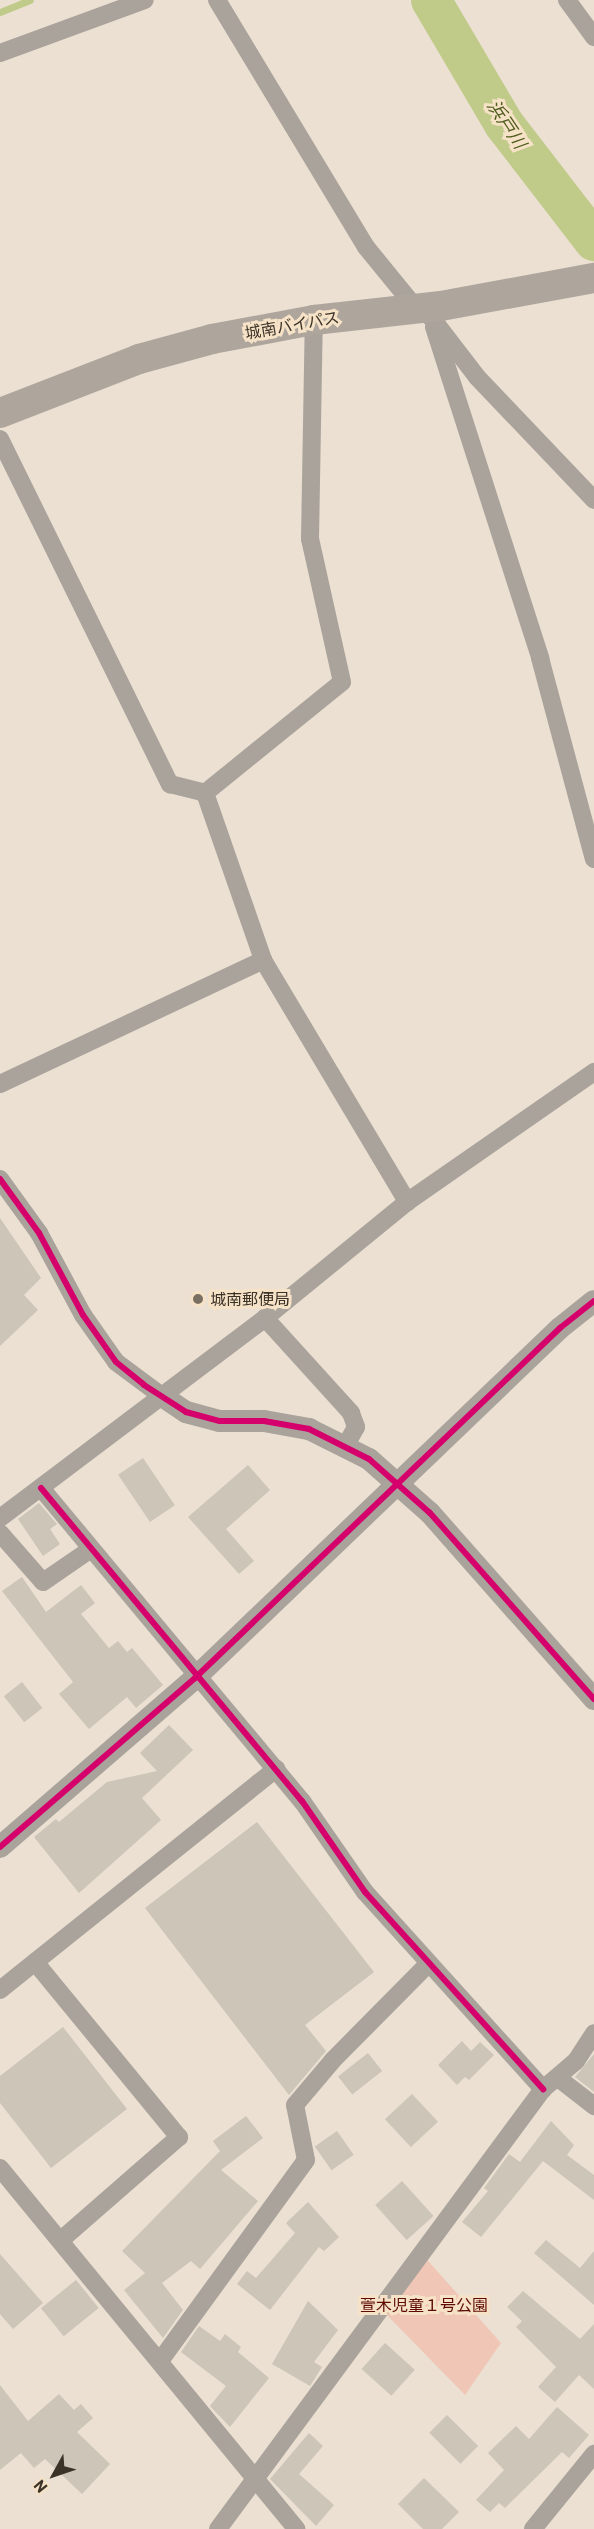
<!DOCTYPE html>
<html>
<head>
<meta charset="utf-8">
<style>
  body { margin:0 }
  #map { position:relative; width:594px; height:2529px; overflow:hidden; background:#ebe0d1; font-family:Barlow,"Noto Sans JP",sans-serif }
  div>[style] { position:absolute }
  .green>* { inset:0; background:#f0c6b7 }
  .stream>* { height:7px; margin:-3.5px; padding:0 3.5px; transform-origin:3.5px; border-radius:3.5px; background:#c0cb8a }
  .river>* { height:40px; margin:-20px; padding:0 20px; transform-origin:20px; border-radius:20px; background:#c0cb8a }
  .building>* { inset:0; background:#ccc5b8; transform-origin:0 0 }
  .minor>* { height:18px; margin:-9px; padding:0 9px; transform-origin:9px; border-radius:9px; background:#a9a39c }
  .tertiary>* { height:22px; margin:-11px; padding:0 11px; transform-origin:11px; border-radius:11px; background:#a9a39c }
  .trunk>* { height:30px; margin:-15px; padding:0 15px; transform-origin:15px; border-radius:15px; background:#aea69d }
  .cycleway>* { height:6px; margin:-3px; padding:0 3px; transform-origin:3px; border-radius:3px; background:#d6006c }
  .dots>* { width:16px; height:16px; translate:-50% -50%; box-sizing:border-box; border:3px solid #f6e2c6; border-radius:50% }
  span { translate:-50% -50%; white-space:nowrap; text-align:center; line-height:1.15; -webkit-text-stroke:6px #f6e2c6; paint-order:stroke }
  .street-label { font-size:16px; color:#3b3328 }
  .poi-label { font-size:16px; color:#3b3328 }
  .left { translate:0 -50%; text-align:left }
  .park-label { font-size:16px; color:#5e0c03 }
  .water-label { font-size:18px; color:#505d1f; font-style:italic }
  .north { position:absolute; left:24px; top:2445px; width:60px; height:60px; -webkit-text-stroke:4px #f6e2c6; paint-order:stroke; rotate:230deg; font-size:16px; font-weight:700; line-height:24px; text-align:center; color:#3b3328 }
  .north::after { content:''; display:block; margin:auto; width:21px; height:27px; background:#3b3328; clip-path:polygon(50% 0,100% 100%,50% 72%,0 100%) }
</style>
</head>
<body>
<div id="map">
  <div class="green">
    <i style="clip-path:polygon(422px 2254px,501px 2343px,465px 2395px,381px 2309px)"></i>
  </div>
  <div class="stream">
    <i style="left:0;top:12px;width:32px;rotate:-22deg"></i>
  </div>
  <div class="river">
    <i style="left:431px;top:0;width:144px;rotate:59.5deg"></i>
    <i style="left:504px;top:124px;width:148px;rotate:52.4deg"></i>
  </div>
  <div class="building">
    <i style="clip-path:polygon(0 1218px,41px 1278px,24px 1295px,38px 1310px,0 1346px)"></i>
    <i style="left:143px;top:1458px;width:57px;height:30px;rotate:56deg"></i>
    <i style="clip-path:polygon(248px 1465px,270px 1490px,226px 1529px,254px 1561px,239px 1574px,188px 1517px)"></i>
    <i style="clip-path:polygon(39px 1503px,57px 1524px,50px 1529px,60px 1544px,43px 1556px,18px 1519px)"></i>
    <i style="clip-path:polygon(22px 1577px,46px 1612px,81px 1585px,95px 1603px,81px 1614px,109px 1648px,118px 1641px,127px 1652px,132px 1648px,163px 1685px,136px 1708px,127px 1697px,89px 1729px,59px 1694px,73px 1682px,2px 1591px)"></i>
    <i style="left:22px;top:1682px;width:33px;height:23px;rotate:52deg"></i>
    <i style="clip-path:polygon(169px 1725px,193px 1750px,142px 1798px,161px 1820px,79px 1893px,34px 1837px,56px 1819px,59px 1822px,107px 1782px,157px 1771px,140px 1753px)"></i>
    <i style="clip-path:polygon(257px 1822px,374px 1972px,305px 2025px,326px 2051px,289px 2095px,145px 1908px)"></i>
    <i style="clip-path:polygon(63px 2027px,127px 2109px,51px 2168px,0 2103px,0 2076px)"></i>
    <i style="clip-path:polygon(462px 2041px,471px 2051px,480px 2042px,494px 2055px,469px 2080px,465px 2077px,457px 2085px,438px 2065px)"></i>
    <i style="left:368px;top:2053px;width:23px;height:38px;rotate:52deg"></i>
    <i style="clip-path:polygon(594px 2054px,594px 2092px,575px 2077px)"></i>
    <i style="left:412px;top:2094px;width:38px;height:37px;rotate:47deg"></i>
    <i style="clip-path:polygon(246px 2116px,263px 2138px,221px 2170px,258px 2201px,200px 2269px,191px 2261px,162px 2283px,183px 2310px,163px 2338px,124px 2290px,145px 2273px,122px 2251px,220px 2151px,213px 2141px)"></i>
    <i style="clip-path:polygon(551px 2121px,574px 2145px,567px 2155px,594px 2175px,594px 2200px,543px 2161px,481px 2237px,462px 2222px,488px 2191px,484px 2188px,509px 2154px,520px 2162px)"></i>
    <i style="left:337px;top:2131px;width:29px;height:27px;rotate:55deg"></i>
    <i style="left:402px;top:2181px;width:47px;height:36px;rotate:48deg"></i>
    <i style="clip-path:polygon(308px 2202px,339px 2237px,324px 2251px,319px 2247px,270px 2310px,237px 2284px,247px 2271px,256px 2278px,295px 2233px,286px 2223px)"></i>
    <i style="clip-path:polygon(546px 2240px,580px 2268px,594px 2251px,594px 2305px,534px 2253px)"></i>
    <i style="clip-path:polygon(0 2254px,43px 2303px,13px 2329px,0 2314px)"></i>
    <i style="left:76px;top:2280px;width:36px;height:45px;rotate:51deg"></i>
    <i style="clip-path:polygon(523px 2291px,580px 2339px,594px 2324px,594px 2389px,579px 2375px,555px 2402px,538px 2387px,556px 2367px,516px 2327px,522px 2321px,507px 2307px)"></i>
    <i style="clip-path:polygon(308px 2301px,338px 2330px,314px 2362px,322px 2367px,310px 2386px,272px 2364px)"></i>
    <i style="clip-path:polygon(199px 2326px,220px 2341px,225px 2334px,241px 2347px,238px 2352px,269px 2378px,230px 2427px,210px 2406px,226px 2386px,181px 2352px)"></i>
    <i style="left:385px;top:2343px;width:40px;height:35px;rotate:42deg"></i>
    <i style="clip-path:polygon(0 2385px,28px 2421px,59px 2394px,74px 2410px,81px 2404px,93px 2418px,77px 2432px,110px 2464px,82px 2494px,45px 2459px,34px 2468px,21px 2453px,0 2470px)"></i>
    <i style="clip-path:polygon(557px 2407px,589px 2435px,569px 2458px,562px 2452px,505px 2508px,499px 2503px,490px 2512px,476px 2500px,504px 2470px,488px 2453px,516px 2426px,529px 2439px)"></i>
    <i style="left:447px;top:2415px;width:44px;height:25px;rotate:45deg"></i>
    <i style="clip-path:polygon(309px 2433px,323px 2446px,299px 2474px,334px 2505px,316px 2526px,270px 2479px)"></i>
    <i style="clip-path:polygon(424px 2478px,459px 2512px,442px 2529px,423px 2529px,398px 2504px)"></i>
  </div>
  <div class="minor">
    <i style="left:217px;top:0;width:288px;rotate:58.9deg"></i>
    <i style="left:366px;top:247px;width:77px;rotate:50.8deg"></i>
    <i style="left:415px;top:307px;width:19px;rotate:32deg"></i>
    <i style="left:431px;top:317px;width:76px;rotate:52.5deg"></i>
    <i style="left:477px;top:377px;width:170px;rotate:46.4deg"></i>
    <i style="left:567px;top:0;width:46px;rotate:53.9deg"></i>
    <i style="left:0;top:53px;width:154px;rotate:-20.1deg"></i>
    <i style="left:434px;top:327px;width:348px;rotate:72.2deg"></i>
    <i style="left:540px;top:658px;width:208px;rotate:75deg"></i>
    <i style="left:0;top:439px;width:385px;rotate:63.8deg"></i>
    <i style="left:170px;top:784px;width:36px;rotate:14deg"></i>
    <i style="left:205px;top:793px;width:176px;rotate:-39deg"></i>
    <i style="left:342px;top:682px;width:147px;rotate:-102.6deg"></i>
    <i style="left:310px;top:539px;width:219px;rotate:-89deg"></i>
    <i style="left:205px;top:793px;width:177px;rotate:70.8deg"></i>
    <i style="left:263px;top:960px;width:282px;rotate:59.2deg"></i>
    <i style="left:0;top:1084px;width:291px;rotate:-25.2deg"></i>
    <i style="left:0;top:1179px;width:67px;rotate:54.2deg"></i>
    <i style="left:39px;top:1233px;width:93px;rotate:61.8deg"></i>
    <i style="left:83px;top:1315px;width:57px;rotate:54.9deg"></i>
    <i style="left:116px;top:1362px;width:57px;rotate:36.5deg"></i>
    <i style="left:265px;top:1318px;width:128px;rotate:47.8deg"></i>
    <i style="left:351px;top:1413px;width:15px;rotate:70deg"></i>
    <i style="left:356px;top:1427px;width:21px;rotate:119deg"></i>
    <i style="left:41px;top:1488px;width:408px;rotate:50.2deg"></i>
    <i style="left:302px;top:1801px;width:111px;rotate:55.3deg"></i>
    <i style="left:365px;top:1892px;width:266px;rotate:47.9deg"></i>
    <i style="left:0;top:1518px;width:332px;rotate:-37deg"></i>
    <i style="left:265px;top:1318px;width:183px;rotate:-39.2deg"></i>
    <i style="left:407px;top:1202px;width:228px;rotate:-34.8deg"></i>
    <i style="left:0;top:1533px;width:65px;rotate:48.7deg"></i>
    <i style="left:43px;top:1582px;width:58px;rotate:-34.5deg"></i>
    <i style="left:35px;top:1962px;width:227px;rotate:50.6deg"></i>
    <i style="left:179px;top:2137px;width:157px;rotate:138.9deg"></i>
    <i style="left:0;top:1990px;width:354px;rotate:-38.7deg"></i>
    <i style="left:558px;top:2078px;width:46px;rotate:37.9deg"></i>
    <i style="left:0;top:2168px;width:467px;rotate:50.6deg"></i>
    <i style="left:160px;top:2361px;width:248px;rotate:-54deg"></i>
    <i style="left:306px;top:2160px;width:56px;rotate:-101.3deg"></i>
    <i style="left:295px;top:2105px;width:59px;rotate:-49.8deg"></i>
    <i style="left:333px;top:2060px;width:136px;rotate:-45.3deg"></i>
    <i style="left:218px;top:2529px;width:547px;rotate:-53.55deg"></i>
    <i style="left:543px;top:2089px;width:43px;rotate:-40.3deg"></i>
    <i style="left:576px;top:2061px;width:33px;rotate:-57deg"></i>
    <i style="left:533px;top:2529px;width:97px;rotate:-50.9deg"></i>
  </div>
  <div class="tertiary">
    <i style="left:162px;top:1396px;width:29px;rotate:34deg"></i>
    <i style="left:186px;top:1412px;width:35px;rotate:15deg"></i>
    <i style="left:220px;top:1421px;width:44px"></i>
    <i style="left:264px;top:1421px;width:46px;rotate:10.1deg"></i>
    <i style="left:309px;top:1429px;width:67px;rotate:26.6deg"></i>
    <i style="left:369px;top:1459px;width:81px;rotate:41.5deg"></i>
    <i style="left:430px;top:1513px;width:248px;rotate:48.6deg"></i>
    <i style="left:0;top:1847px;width:258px;rotate:-40.9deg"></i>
    <i style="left:195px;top:1678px;width:506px;rotate:-43.8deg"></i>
    <i style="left:560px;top:1328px;width:43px;rotate:-38.5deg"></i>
  </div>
  <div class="trunk">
    <i style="left:0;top:413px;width:149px;rotate:-21.2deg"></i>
    <i style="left:139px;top:359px;width:76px;rotate:-15.3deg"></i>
    <i style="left:212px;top:339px;width:104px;rotate:-10.6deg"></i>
    <i style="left:314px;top:320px;width:128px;rotate:-6.3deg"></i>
    <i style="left:441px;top:306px;width:156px;rotate:-10.4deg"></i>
  </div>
  <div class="cycleway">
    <i style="left:0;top:1179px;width:67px;rotate:54.2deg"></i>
    <i style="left:39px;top:1233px;width:93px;rotate:61.8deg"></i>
    <i style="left:83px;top:1315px;width:57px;rotate:54.9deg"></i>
    <i style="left:116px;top:1362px;width:36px;rotate:39deg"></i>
    <i style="left:144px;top:1385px;width:50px;rotate:32.7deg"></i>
    <i style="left:186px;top:1412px;width:35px;rotate:15deg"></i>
    <i style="left:220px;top:1421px;width:44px"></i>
    <i style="left:264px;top:1421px;width:46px;rotate:10.1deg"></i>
    <i style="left:309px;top:1429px;width:67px;rotate:26.6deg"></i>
    <i style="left:369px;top:1459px;width:81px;rotate:41.5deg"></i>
    <i style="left:430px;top:1513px;width:248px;rotate:48.6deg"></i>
    <i style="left:41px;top:1488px;width:408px;rotate:50.2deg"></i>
    <i style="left:302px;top:1801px;width:111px;rotate:55.3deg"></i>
    <i style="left:365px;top:1892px;width:266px;rotate:47.9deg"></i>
    <i style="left:0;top:1847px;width:258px;rotate:-40.9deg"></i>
    <i style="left:195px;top:1678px;width:506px;rotate:-43.8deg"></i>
    <i style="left:560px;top:1328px;width:43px;rotate:-38.5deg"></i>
  </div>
  <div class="dots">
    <i style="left:198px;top:1299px;background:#797063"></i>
  </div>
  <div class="street-label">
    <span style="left:292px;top:325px;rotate:-10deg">城南バイパス</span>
  </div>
  <div class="poi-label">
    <span class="left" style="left:210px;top:1299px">城南郵便局</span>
  </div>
  <div class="park-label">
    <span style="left:424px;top:2305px">萱木児童１号公園</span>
  </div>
  <div class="water-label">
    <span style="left:507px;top:124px;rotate:56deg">浜戸川</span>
  </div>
  <div class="north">N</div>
</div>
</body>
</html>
